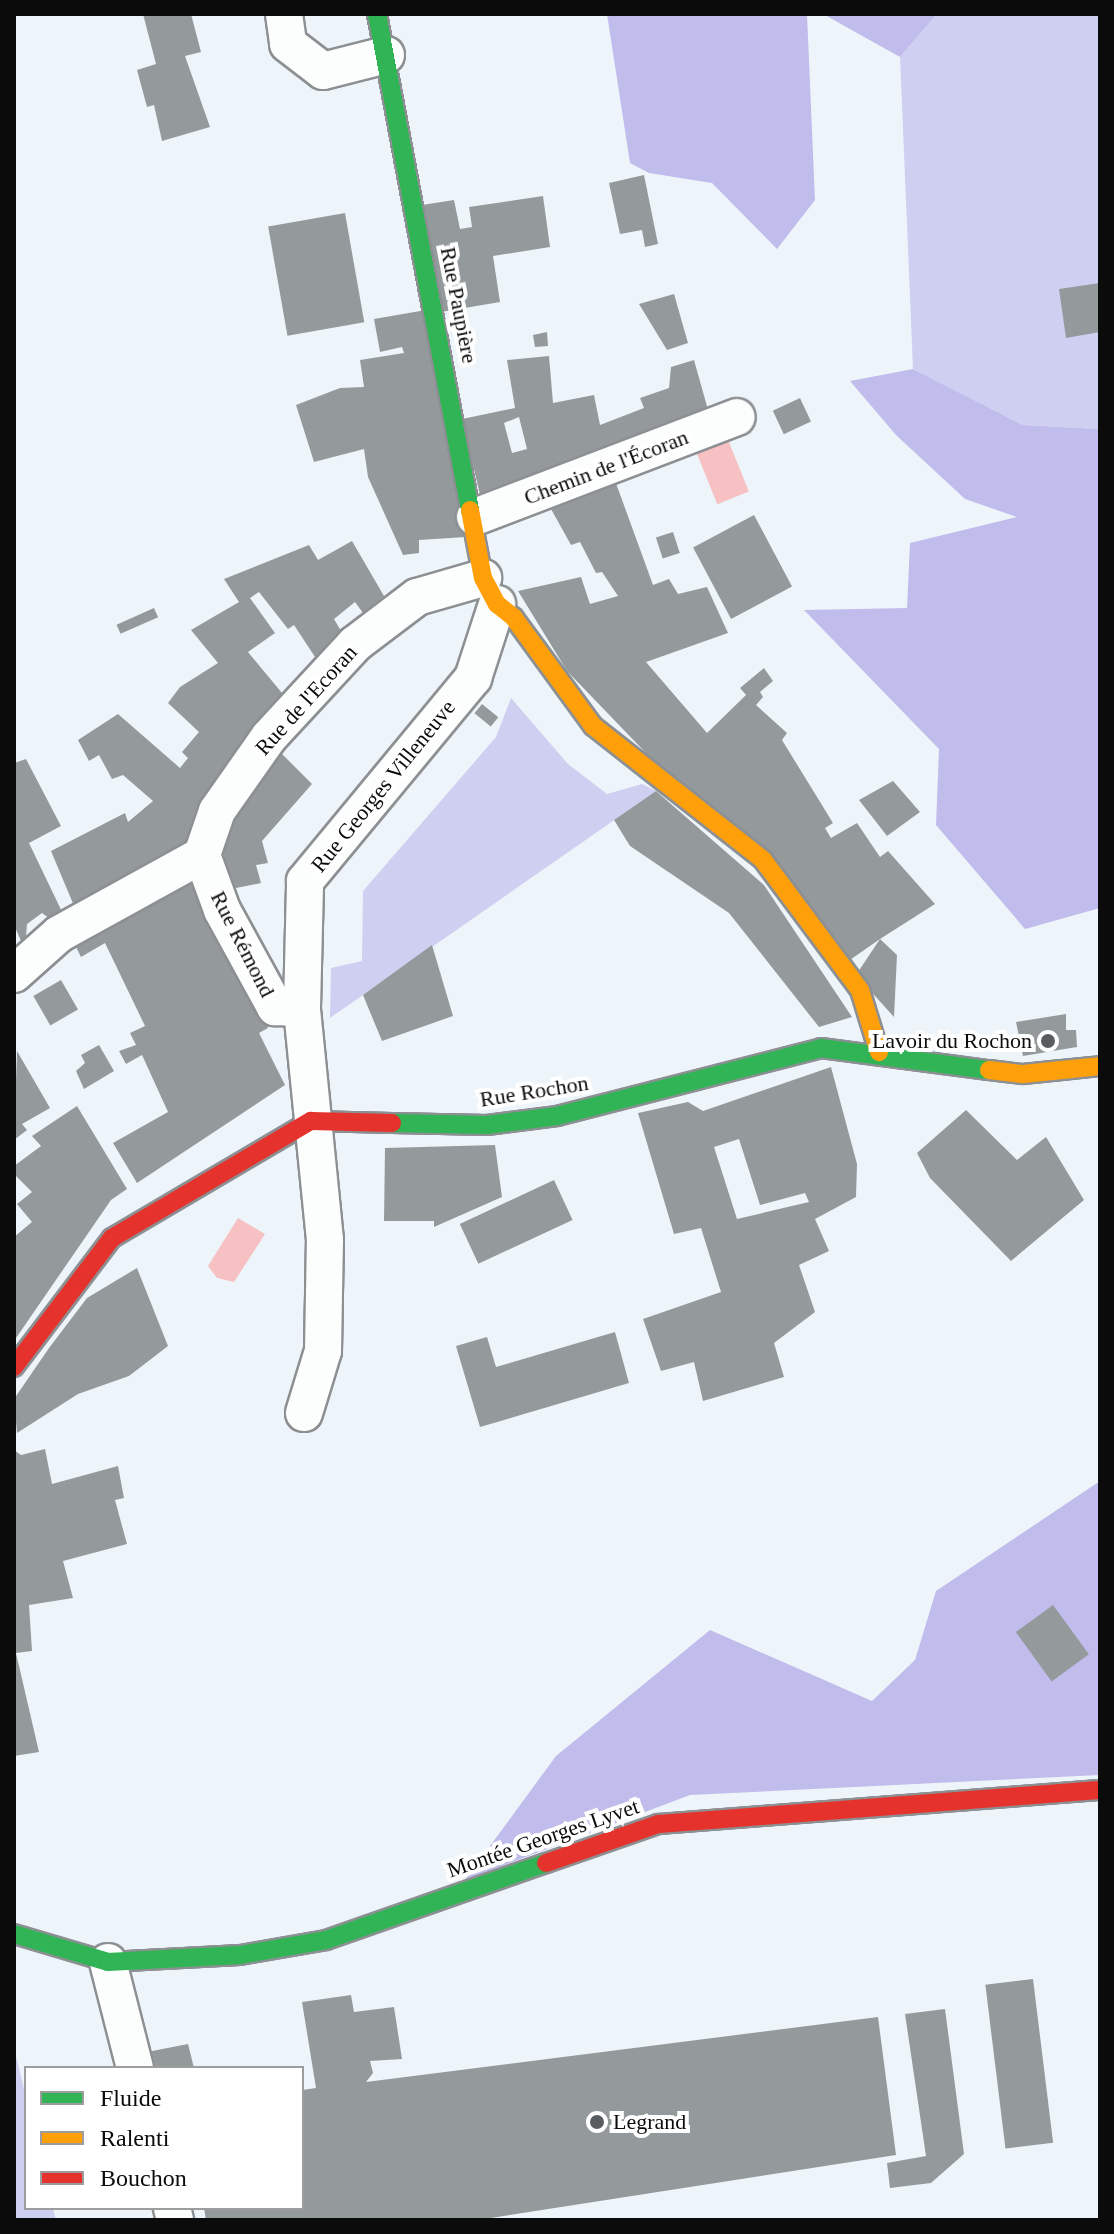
<!DOCTYPE html>
<html>
<head>
<meta charset="utf-8">
<style>
  body { margin:0 }
  #map { position:relative; width:1114px; height:2234px; overflow:hidden; background:#eef5fa; font-family:"Times New Roman",serif }
  div>[style] { position:absolute }
  .green>* { inset:0; background:#cfcff2 }
  .forest>* { inset:0; background:#c0bceb }
  .water>* { inset:0; background:#f7c0c2; transform-origin:0 0 }
  .building>* { inset:0; background:#949a9c; transform-origin:0 0 }
  .roads { filter:drop-shadow(2px 0 #8d9093) drop-shadow(-2px 0 #8d9093) drop-shadow(0 2px #8d9093) drop-shadow(0 -2px #8d9093) }
  .street>* { height:36px; margin:-18px; padding:0 18px; transform-origin:18px; border-radius:18px; background:#fcfefe }
  .fast>* { height:18px; margin:-9px; padding:0 9px; transform-origin:9px; border-radius:9px; background:#30b455 }
  .slow>* { height:18px; margin:-9px; padding:0 9px; transform-origin:9px; border-radius:9px; background:#ff9f0a }
  .jam>* { height:18px; margin:-9px; padding:0 9px; transform-origin:9px; border-radius:9px; background:#e5322d }
  .dots>* { width:22px; height:22px; translate:-50% -50%; box-sizing:border-box; border:4px solid #fff; border-radius:50% }
  span { translate:-50% -50%; white-space:nowrap; text-align:center; line-height:1.15; -webkit-text-stroke:8px #fff; paint-order:stroke }
  .street-label { font-size:22px; color:#0b0b0b }
  .poi-label { font-size:22px; color:#0b0b0b }
  .right { translate:-100% -50%; text-align:right }
  .left { translate:0 -50%; text-align:left }
  .frame { position:absolute; inset:0; border:16px solid #0b0b0b; pointer-events:none }
  .legend { position:absolute; left:24px; top:2066px; width:280px; height:144px; box-sizing:border-box; background:#fff; border:2px solid #9d9d9d; margin:0; padding:10px 14px; list-style:none; font-size:24px; color:#0b0b0b }
  .legend li { display:flex; align-items:center; gap:16px; height:40px }
  .legend b { width:40px; border:2px solid #9d9d9d }
</style>
</head>
<body>
<div id="map">
  <div class="green">
    <i style="clip-path:polygon(937px 14px,1100px 14px,1100px 429px,1023px 425px,913px 369px,900px 57px)"></i>
    <i style="clip-path:polygon(511px 698px,568px 764px,607px 794px,642px 784px,656px 791px,330px 1018px,331px 968px,362px 961px,363px 891px,496px 737px)"></i>
    <i style="clip-path:polygon(14px 2048px,26px 2097px,26px 2208px,53px 2208px,56px 2220px,14px 2220px)"></i>
  </div>
  <div class="forest">
    <i style="clip-path:polygon(607px 14px,807px 14px,815px 200px,777px 249px,712px 183px,649px 173px,630px 163px)"></i>
    <i style="clip-path:polygon(823px 14px,937px 14px,900px 57px)"></i>
    <i style="clip-path:polygon(913px 369px,1023px 425px,1100px 429px,1100px 908px,1025px 929px,936px 825px,939px 749px,804px 610px,907px 608px,910px 543px,1017px 517px,965px 499px,896px 435px,850px 381px)"></i>
    <i style="clip-path:polygon(1100px 1481px,1100px 1775px,690px 1795px,465px 1880px,556px 1756px,710px 1630px,872px 1701px,915px 1660px,936px 1591px)"></i>
  </div>
  <div class="water">
    <i style="left:726px;top:435px;width:61px;height:34px;rotate:68deg"></i>
    <i style="clip-path:polygon(238px 1218px,265px 1234px,234px 1282px,217px 1278px,208px 1266px)"></i>
  </div>
  <div class="building">
    <i style="clip-path:polygon(143px 14px,191px 14px,201px 52px,185px 56px,210px 127px,162px 141px,154px 105px,147px 107px,137px 70px,156px 64px)"></i>
    <i style="clip-path:polygon(644px 175px,658px 244px,645px 247px,642px 230px,620px 234px,609px 183px)"></i>
    <i style="clip-path:polygon(543px 196px,550px 247px,493px 256px,500px 302px,441px 312px,422px 205px,454px 200px,460px 229px,472px 227px,469px 207px)"></i>
    <i style="left:345px;top:213px;width:111px;height:78px;rotate:80deg"></i>
    <i style="clip-path:polygon(1100px 283px,1100px 332px,1066px 338px,1059px 289px)"></i>
    <i style="clip-path:polygon(674px 294px,688px 343px,667px 350px,639px 304px)"></i>
    <i style="clip-path:polygon(426px 310px,466px 537px,419px 540px,419px 553px,403px 555px,368px 477px,364px 449px,314px 462px,296px 405px,340px 388px,364px 387px,360px 360px,404px 353px,402px 347px,380px 352px,374px 319px)"></i>
    <i style="clip-path:polygon(547px 332px,548px 346px,535px 347px,533px 335px)"></i>
    <i style="clip-path:polygon(evenodd,549px 356px,553px 403px,594px 395px,600px 425px,644px 408px,640px 398px,669px 388px,671px 367px,694px 360px,710px 417px,483px 507px,462px 419px,515px 408px,507px 360px,549px 356px,519px 417px,527px 449px,512px 453px,504px 423px,519px 417px)"></i>
    <i style="left:800px;top:398px;width:26px;height:30px;rotate:65deg"></i>
    <i style="clip-path:polygon(613px 475px,653px 585px,669px 579px,678px 594px,707px 587px,728px 633px,646px 662px,707px 733px,746px 695px,740px 688px,764px 668px,773px 681px,760px 692px,763px 697px,756px 705px,787px 733px,782px 740px,833px 823px,825px 828px,831px 838px,857px 823px,880px 857px,888px 851px,935px 904px,880px 939px,897px 955px,894px 1017px,856px 975px,880px 939px,847px 962px,567px 671px,518px 591px,581px 577px,590px 604px,618px 596px,602px 572px,596px 573px,580px 542px,571px 545px,546px 500px)"></i>
    <i style="left:754px;top:515px;width:81px;height:69px;rotate:62deg"></i>
    <i style="left:673px;top:532px;width:22px;height:18px;rotate:72deg"></i>
    <i style="clip-path:polygon(352px 541px,384px 596px,363px 613px,355px 602px,334px 619px,347px 641px,321px 666px,294px 625px,288px 629px,259px 592px,250px 598px,275px 633px,248px 652px,287px 699px,184px 850px,77px 913px,51px 851px,125px 813px,128px 822px,153px 801px,123px 775px,112px 779px,99px 755px,89px 761px,78px 740px,118px 714px,180px 768px,188px 758px,182px 752px,199px 732px,168px 703px,180px 687px,218px 663px,191px 630px,239px 602px,224px 579px,309px 545px,318px 560px)"></i>
    <i style="left:154px;top:608px;width:10px;height:41px;rotate:66deg"></i>
    <i style="left:482px;top:704px;width:21px;height:12px;rotate:39deg"></i>
    <i style="clip-path:polygon(273px 745px,312px 784px,262px 841px,268px 863px,256px 865px,261px 883px,231px 889px,219px 832px)"></i>
    <i style="clip-path:polygon(26px 759px,61px 826px,29px 843px,65px 918px,57px 924px,42px 913px,27px 924px,25px 950px,14px 925px,14px 763px)"></i>
    <i style="clip-path:polygon(893px 781px,920px 812px,887px 836px,859px 800px)"></i>
    <i style="clip-path:polygon(656px 791px,764px 885px,852px 1017px,819px 1027px,729px 913px,630px 846px,614px 820px)"></i>
    <i style="clip-path:polygon(187px 876px,243px 990px,250px 987px,268px 1028px,259px 1033px,285px 1085px,137px 1183px,113px 1143px,168px 1112px,142px 1055px,126px 1064px,119px 1051px,136px 1045px,130px 1033px,145px 1026px,105px 943px,81px 957px,72px 939px)"></i>
    <i style="clip-path:polygon(432px 945px,453px 1016px,382px 1041px,363px 995px)"></i>
    <i style="left:61px;top:980px;width:34px;height:32px;rotate:60deg"></i>
    <i style="clip-path:polygon(1066px 1014px,1066px 1030px,1076px 1030px,1077px 1047px,1023px 1056px,1016px 1022px)"></i>
    <i style="clip-path:polygon(99px 1045px,114px 1071px,84px 1089px,76px 1071px,85px 1063px,81px 1055px)"></i>
    <i style="clip-path:polygon(17px 1051px,50px 1108px,22px 1124px,27px 1130px,14px 1140px)"></i>
    <i style="clip-path:polygon(evenodd,831px 1067px,857px 1164px,856px 1197px,815px 1219px,829px 1251px,799px 1265px,815px 1312px,774px 1343px,784px 1377px,703px 1401px,694px 1362px,661px 1371px,643px 1319px,721px 1292px,701px 1228px,674px 1234px,638px 1113px,688px 1102px,703px 1111px,831px 1067px,739px 1139px,760px 1205px,805px 1193px,809px 1202px,737px 1219px,714px 1147px,739px 1139px)"></i>
    <i style="clip-path:polygon(77px 1106px,127px 1189px,111px 1200px,14px 1341px,14px 1237px,32px 1222px,17px 1204px,32px 1192px,14px 1174px,14px 1166px,41px 1146px,32px 1136px)"></i>
    <i style="clip-path:polygon(966px 1110px,1017px 1160px,1046px 1137px,1084px 1200px,1011px 1261px,930px 1178px,917px 1153px)"></i>
    <i style="clip-path:polygon(495px 1145px,502px 1197px,434px 1227px,434px 1221px,384px 1221px,385px 1148px)"></i>
    <i style="left:554px;top:1180px;width:44px;height:104px;rotate:65deg"></i>
    <i style="clip-path:polygon(137px 1268px,168px 1346px,129px 1376px,78px 1394px,17px 1433px,14px 1399px,49px 1348px,87px 1298px)"></i>
    <i style="clip-path:polygon(615px 1332px,629px 1383px,480px 1427px,456px 1346px,487px 1337px,496px 1367px)"></i>
    <i style="clip-path:polygon(45px 1449px,52px 1484px,118px 1466px,124px 1498px,115px 1500px,127px 1544px,63px 1561px,73px 1598px,29px 1605px,32px 1651px,16px 1653px,39px 1752px,14px 1756px,14px 1450px,21px 1455px)"></i>
    <i style="left:1053px;top:1605px;width:61px;height:46px;rotate:54deg"></i>
    <i style="left:1033px;top:1979px;width:165px;height:48px;rotate:83deg"></i>
    <i style="clip-path:polygon(351px 1995px,354px 2012px,394px 2007px,402px 2059px,370px 2061px,373px 2073px,366px 2082px,878px 2017px,896px 2155px,478px 2220px,206px 2220px,204px 2208px,302px 2208px,302px 2090px,316px 2088px,302px 2002px)"></i>
    <i style="clip-path:polygon(945px 2009px,964px 2154px,931px 2183px,890px 2188px,887px 2163px,926px 2156px,905px 2014px)"></i>
    <i style="clip-path:polygon(188px 2044px,194px 2068px,143px 2068px,147px 2052px)"></i>
  </div>
  <div class="roads">
    <div class="street">
      <i style="left:284px;top:14px;width:30px;rotate:82deg"></i>
      <i style="left:288px;top:44px;width:44px;rotate:37.6deg"></i>
      <i style="left:323px;top:71px;width:65px;rotate:-14.3deg"></i>
      <i style="left:475px;top:517px;width:280px;rotate:-20.9deg"></i>
      <i style="left:202px;top:855px;width:59px;rotate:70deg"></i>
      <i style="left:222px;top:910px;width:111px;rotate:61.3deg"></i>
      <i style="left:275px;top:1007px;width:27px;rotate:2deg"></i>
      <i style="left:14px;top:974px;width:60px;rotate:-41.6deg"></i>
      <i style="left:59px;top:934px;width:163px;rotate:-28.9deg"></i>
      <i style="left:202px;top:855px;width:46px;rotate:-71.2deg"></i>
      <i style="left:217px;top:811px;width:90px;rotate:-54.9deg"></i>
      <i style="left:269px;top:737px;width:127px;rotate:-47.2deg"></i>
      <i style="left:355px;top:644px;width:78px;rotate:-37.2deg"></i>
      <i style="left:417px;top:597px;width:69px;rotate:-16.1deg"></i>
      <i style="left:304px;top:1413px;width:65px;rotate:-73deg"></i>
      <i style="left:323px;top:1351px;width:111px;rotate:-89deg"></i>
      <i style="left:325px;top:1240px;width:233px;rotate:-95.7deg"></i>
      <i style="left:302px;top:1008px;width:127px;rotate:-88.6deg"></i>
      <i style="left:305px;top:881px;width:264px;rotate:-50.4deg"></i>
      <i style="left:473px;top:678px;width:78px;rotate:-72deg"></i>
      <i style="left:108px;top:1962px;width:109px;rotate:75.7deg"></i>
      <i style="left:172px;top:2208px;width:12px;rotate:76deg"></i>
    </div>
    <div class="fast">
      <i style="left:377px;top:14px;width:505px;rotate:79.38deg"></i>
      <i style="left:392px;top:1123px;width:95px;rotate:1.2deg"></i>
      <i style="left:487px;top:1125px;width:71px;rotate:-7.3deg"></i>
      <i style="left:557px;top:1116px;width:273px;rotate:-14.4deg"></i>
      <i style="left:821px;top:1048px;width:169px;rotate:7.5deg"></i>
      <i style="left:14px;top:1934px;width:98px;rotate:16.6deg"></i>
      <i style="left:108px;top:1962px;width:132px;rotate:-3deg"></i>
      <i style="left:240px;top:1955px;width:87px;rotate:-9.9deg"></i>
      <i style="left:326px;top:1940px;width:233px;rotate:-19.3deg"></i>
    </div>
    <div class="slow">
      <i style="left:470px;top:510px;width:69px;rotate:79.2deg"></i>
      <i style="left:483px;top:578px;width:30px;rotate:62deg"></i>
      <i style="left:497px;top:604px;width:22px;rotate:39deg"></i>
      <i style="left:514px;top:618px;width:134px;rotate:53.8deg"></i>
      <i style="left:593px;top:726px;width:216px;rotate:38.2deg"></i>
      <i style="left:763px;top:860px;width:162px;rotate:53.3deg"></i>
      <i style="left:860px;top:990px;width:65px;rotate:73deg"></i>
      <i style="left:989px;top:1070px;width:34px;rotate:7deg"></i>
      <i style="left:1023px;top:1074px;width:77px;rotate:-5.9deg"></i>
    </div>
    <div class="jam">
      <i style="left:14px;top:1367px;width:162px;rotate:-52.8deg"></i>
      <i style="left:112px;top:1238px;width:231px;rotate:-30.5deg"></i>
      <i style="left:311px;top:1121px;width:81px;rotate:1.4deg"></i>
      <i style="left:546px;top:1863px;width:119px;rotate:-19.2deg"></i>
      <i style="left:658px;top:1824px;width:443px;rotate:-4.4deg"></i>
    </div>
  </div>
  <div class="dots">
    <i style="left:1048px;top:1041px;background:#5a5d5f"></i>
    <i style="left:597px;top:2122px;background:#5a5d5f"></i>
  </div>
  <div class="street-label">
    <span style="left:459px;top:305px;rotate:79deg">Rue Paupière</span>
    <span style="left:606px;top:467px;rotate:-21deg">Chemin de l'Écoran</span>
    <span style="left:306px;top:700px;rotate:-48deg">Rue de l'Ecoran</span>
    <span style="left:383px;top:786px;rotate:-51deg">Rue Georges Villeneuve</span>
    <span style="left:243px;top:944px;rotate:63deg">Rue Rémond</span>
    <span style="left:534px;top:1091px;rotate:-9deg">Rue Rochon</span>
    <span style="left:543px;top:1838px;rotate:-19deg">Montée Georges Lyvet</span>
  </div>
  <div class="poi-label">
    <span class="right" style="left:1032px;top:1041px">Lavoir du Rochon</span>
    <span class="left" style="left:613px;top:2122px">Legrand</span>
  </div>
  <div class="frame"></div>
  <ul class="legend">
  <li><b style="height:10px;background:#30b455"></b>Fluide</li>
  <li><b style="height:10px;background:#ff9f0a"></b>Ralenti</li>
  <li><b style="height:10px;background:#e5322d"></b>Bouchon</li>
  </ul>
</div>
</body>
</html>
